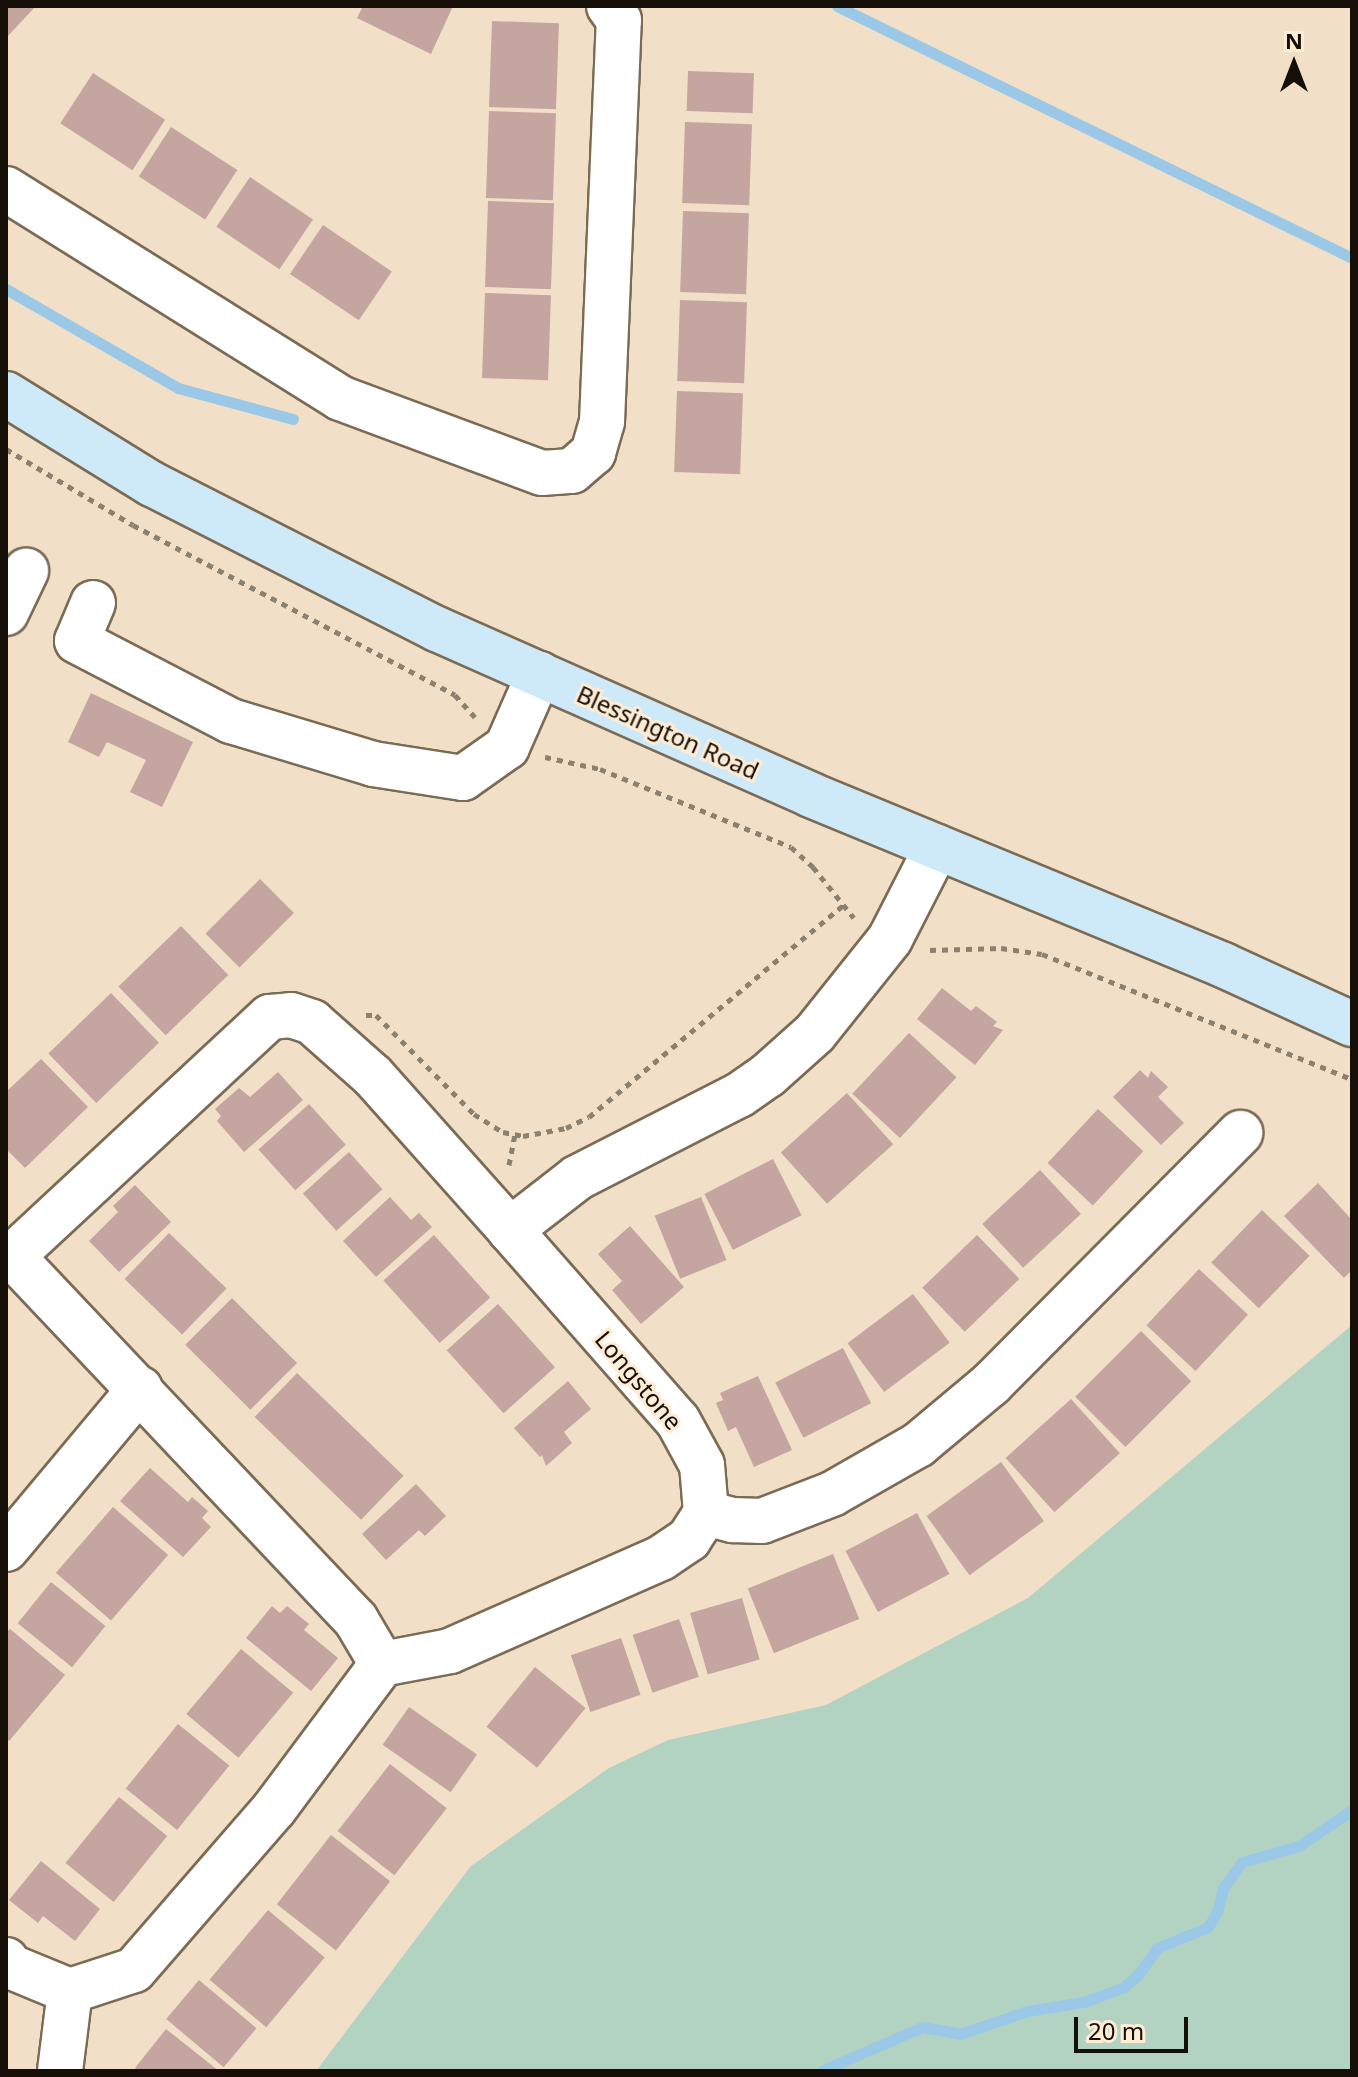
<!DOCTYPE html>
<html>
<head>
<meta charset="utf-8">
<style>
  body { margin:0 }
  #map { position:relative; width:1358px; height:2077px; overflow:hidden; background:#f1dfc7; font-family:"Noto Sans",sans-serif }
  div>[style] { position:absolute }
  .green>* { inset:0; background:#b3d3c2 }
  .stream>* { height:11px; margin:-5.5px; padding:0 5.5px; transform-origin:5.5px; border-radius:5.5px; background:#9ac8e6 }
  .building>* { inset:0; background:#c4a59f; transform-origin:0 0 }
  .path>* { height:5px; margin-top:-2.5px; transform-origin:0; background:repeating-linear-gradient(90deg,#8c806f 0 6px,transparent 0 12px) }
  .roads { filter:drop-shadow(2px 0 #7b6b55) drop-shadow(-2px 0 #7b6b55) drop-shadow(0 2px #7b6b55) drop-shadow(0 -2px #7b6b55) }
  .minor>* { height:44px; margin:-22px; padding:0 22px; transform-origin:22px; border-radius:22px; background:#fff }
  .major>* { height:44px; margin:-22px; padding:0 22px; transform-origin:22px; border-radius:22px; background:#cee9f8 }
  span { translate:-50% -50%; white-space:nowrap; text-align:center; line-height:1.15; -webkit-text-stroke:6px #ffecd4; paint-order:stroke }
  .street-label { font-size:24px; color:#150f07 }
  .frame { position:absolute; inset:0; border:8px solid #150f07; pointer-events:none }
  .north { position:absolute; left:1254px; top:24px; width:80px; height:80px; -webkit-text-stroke:6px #ffecd4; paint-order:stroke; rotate:0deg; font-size:22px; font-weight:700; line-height:32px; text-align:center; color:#150f07 }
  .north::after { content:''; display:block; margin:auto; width:28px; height:36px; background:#150f07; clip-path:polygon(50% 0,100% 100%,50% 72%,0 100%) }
  .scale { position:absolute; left:1074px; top:2017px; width:114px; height:36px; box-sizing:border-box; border:4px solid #150f07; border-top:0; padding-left:10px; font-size:24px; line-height:28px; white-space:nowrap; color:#150f07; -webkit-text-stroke:6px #ffecd4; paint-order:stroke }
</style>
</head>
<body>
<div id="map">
  <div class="green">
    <i style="clip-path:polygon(1352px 1325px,1352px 2071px,316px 2071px,471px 1866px,609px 1768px,668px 1740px,826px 1705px,1028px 1598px)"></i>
  </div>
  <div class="stream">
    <i style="left:837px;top:6px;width:573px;rotate:26.07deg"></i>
    <i style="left:6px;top:289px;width:198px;rotate:29.9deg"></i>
    <i style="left:178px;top:388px;width:119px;rotate:15.1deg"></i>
    <i style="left:821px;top:2071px;width:110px;rotate:-23.5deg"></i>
    <i style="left:922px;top:2027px;width:39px;rotate:10deg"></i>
    <i style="left:960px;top:2034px;width:71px;rotate:-18.9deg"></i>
    <i style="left:1027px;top:2011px;width:58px;rotate:-9deg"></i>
    <i style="left:1084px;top:2002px;width:43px;rotate:-20.6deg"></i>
    <i style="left:1124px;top:1987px;width:18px;rotate:-41deg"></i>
    <i style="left:1138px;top:1975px;width:33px;rotate:-55deg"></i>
    <i style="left:1157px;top:1948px;width:55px;rotate:-22.4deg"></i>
    <i style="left:1208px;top:1927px;width:17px;rotate:-59deg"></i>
    <i style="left:1217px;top:1912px;width:25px;rotate:-76deg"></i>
    <i style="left:1223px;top:1888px;width:32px;rotate:-54deg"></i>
    <i style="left:1242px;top:1862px;width:59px;rotate:-15.7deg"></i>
    <i style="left:1299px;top:1846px;width:64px;rotate:-34.2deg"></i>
  </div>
  <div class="building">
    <i style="clip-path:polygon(6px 6px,36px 6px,6px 38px)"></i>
    <i style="clip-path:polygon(363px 6px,453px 6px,431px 54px,357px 18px)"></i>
    <i style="left:492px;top:21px;width:67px;height:86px;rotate:2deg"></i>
    <i style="left:688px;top:71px;width:66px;height:40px;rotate:2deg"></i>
    <i style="left:93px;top:73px;width:86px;height:60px;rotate:33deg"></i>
    <i style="left:489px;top:111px;width:67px;height:87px;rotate:2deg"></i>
    <i style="left:685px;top:122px;width:67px;height:81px;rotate:2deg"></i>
    <i style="left:171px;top:127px;width:79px;height:59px;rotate:33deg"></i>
    <i style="left:250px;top:177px;width:76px;height:60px;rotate:34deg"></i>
    <i style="left:488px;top:201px;width:66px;height:86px;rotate:2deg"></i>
    <i style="left:683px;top:211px;width:66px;height:81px;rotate:2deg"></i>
    <i style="left:323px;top:225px;width:83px;height:59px;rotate:34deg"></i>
    <i style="left:485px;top:293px;width:66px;height:85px;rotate:2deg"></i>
    <i style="left:680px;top:300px;width:67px;height:81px;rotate:2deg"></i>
    <i style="left:677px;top:391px;width:66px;height:81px;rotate:2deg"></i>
    <i style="clip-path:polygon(91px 693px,193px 742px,162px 807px,130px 792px,146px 760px,107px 742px,99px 757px,68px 742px)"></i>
    <i style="left:260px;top:879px;width:48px;height:77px;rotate:45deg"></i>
    <i style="left:181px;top:926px;width:68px;height:87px;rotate:46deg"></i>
    <i style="clip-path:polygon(942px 988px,971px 1011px,976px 1006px,997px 1022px,993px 1026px,1003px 1030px,975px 1065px,917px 1019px)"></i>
    <i style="left:111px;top:993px;width:69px;height:87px;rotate:46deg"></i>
    <i style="left:909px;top:1033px;width:65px;height:83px;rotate:43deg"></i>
    <i style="clip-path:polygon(41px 1059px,88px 1107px,25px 1168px,6px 1149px,6px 1092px)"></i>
    <i style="clip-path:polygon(1140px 1070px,1148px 1078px,1151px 1071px,1168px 1087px,1158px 1097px,1184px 1123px,1161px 1145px,1113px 1097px)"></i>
    <i style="clip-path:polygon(278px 1072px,303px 1100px,244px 1152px,217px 1121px,221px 1116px,215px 1109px,239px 1088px,250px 1097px)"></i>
    <i style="left:847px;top:1093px;width:69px;height:89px;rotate:48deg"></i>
    <i style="left:309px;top:1104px;width:55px;height:68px;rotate:48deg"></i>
    <i style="left:1098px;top:1109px;width:62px;height:74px;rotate:43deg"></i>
    <i style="left:349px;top:1152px;width:50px;height:62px;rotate:48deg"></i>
    <i style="left:773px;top:1159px;width:63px;height:77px;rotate:63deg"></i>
    <i style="left:1040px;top:1170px;width:60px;height:79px;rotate:47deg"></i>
    <i style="clip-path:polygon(1318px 1183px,1352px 1220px,1352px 1270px,1344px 1278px,1284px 1216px)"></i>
    <i style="clip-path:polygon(135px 1185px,171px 1222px,119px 1272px,89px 1241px,118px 1212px,113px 1206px)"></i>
    <i style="clip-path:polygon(390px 1197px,411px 1220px,419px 1213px,432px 1227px,376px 1277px,343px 1241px)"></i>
    <i style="left:701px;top:1197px;width:68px;height:50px;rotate:68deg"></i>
    <i style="left:1262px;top:1210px;width:66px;height:73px;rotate:44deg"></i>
    <i style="clip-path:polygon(630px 1226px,684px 1287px,641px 1324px,612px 1290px,622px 1281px,598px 1254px)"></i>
    <i style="left:169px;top:1233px;width:80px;height:64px;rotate:44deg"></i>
    <i style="left:434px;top:1235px;width:84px;height:68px;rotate:48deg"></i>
    <i style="left:977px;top:1235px;width:61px;height:76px;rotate:46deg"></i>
    <i style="left:1199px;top:1269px;width:67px;height:77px;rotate:43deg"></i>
    <i style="left:913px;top:1294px;width:61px;height:82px;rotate:53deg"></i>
    <i style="left:232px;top:1298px;width:92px;height:66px;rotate:45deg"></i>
    <i style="left:498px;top:1304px;width:85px;height:69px;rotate:48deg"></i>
    <i style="left:1141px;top:1331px;width:71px;height:93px;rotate:45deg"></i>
    <i style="left:843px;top:1348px;width:62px;height:76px;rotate:63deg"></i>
    <i style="left:297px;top:1373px;width:148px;height:61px;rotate:44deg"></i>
    <i style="clip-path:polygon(758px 1376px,792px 1450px,754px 1467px,736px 1427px,728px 1431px,716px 1403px,723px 1400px,720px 1393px)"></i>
    <i style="clip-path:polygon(568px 1381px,591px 1409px,564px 1432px,572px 1443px,546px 1466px,542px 1455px,540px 1457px,514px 1428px)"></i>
    <i style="left:1071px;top:1399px;width:73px;height:88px;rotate:48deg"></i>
    <i style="left:1001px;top:1462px;width:73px;height:92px;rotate:54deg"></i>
    <i style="clip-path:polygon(150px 1468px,188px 1502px,192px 1497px,208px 1511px,202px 1518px,211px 1527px,183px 1557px,120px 1501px)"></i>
    <i style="clip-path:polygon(416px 1484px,446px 1516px,425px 1536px,419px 1530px,386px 1560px,362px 1534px)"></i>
    <i style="left:113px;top:1507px;width:73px;height:87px;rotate:41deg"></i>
    <i style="left:917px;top:1513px;width:69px;height:81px;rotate:62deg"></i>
    <i style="left:833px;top:1554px;width:70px;height:92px;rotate:68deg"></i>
    <i style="left:51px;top:1582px;width:70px;height:53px;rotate:39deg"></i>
    <i style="left:742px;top:1598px;width:64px;height:54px;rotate:74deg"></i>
    <i style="clip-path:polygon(272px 1606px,280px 1613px,287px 1606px,309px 1624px,304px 1630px,338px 1658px,311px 1691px,246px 1638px)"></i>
    <i style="left:679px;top:1619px;width:61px;height:49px;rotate:71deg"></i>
    <i style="clip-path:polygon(10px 1629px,65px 1675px,9px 1741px,6px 1738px,6px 1633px)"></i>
    <i style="left:621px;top:1638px;width:60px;height:53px;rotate:71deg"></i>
    <i style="left:241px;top:1649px;width:68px;height:85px;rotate:40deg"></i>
    <i style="left:535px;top:1667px;width:65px;height:77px;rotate:39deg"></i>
    <i style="left:409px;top:1707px;width:83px;height:46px;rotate:35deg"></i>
    <i style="left:178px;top:1724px;width:66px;height:83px;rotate:39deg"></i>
    <i style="left:390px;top:1764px;width:72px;height:85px;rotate:38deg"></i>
    <i style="left:119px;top:1797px;width:62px;height:85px;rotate:39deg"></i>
    <i style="left:331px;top:1835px;width:75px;height:88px;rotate:38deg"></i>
    <i style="clip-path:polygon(41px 1861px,100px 1909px,75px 1941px,43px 1916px,38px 1923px,9px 1900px)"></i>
    <i style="left:268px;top:1910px;width:74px;height:91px;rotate:40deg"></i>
    <i style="left:199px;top:1980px;width:75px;height:51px;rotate:40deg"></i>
    <i style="clip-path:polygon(166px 2029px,219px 2071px,139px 2071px,135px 2068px)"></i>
  </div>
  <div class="path">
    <i style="left:6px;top:449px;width:148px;rotate:30.9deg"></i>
    <i style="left:133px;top:525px;width:364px;rotate:27.8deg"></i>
    <i style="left:455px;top:695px;width:30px;rotate:48deg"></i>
    <i style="left:545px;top:757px;width:56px;rotate:12.3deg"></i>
    <i style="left:600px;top:769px;width:206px;rotate:22.2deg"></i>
    <i style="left:791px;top:847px;width:30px;rotate:42deg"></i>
    <i style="left:813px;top:867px;width:65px;rotate:51.2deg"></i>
    <i style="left:930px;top:950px;width:71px;rotate:-1.6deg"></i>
    <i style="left:1001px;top:948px;width:41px;rotate:8.3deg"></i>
    <i style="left:1042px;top:954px;width:334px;rotate:22deg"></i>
    <i style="left:366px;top:1015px;width:10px"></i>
    <i style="left:376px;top:1015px;width:139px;rotate:45.3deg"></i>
    <i style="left:474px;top:1114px;width:34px;rotate:32deg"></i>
    <i style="left:503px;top:1132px;width:20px;rotate:11deg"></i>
    <i style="left:523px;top:1136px;width:44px;rotate:-10.5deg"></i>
    <i style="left:566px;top:1128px;width:25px;rotate:-26deg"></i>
    <i style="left:589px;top:1117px;width:331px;rotate:-39.8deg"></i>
    <i style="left:509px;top:1165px;width:31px;rotate:-79deg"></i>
  </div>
  <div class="roads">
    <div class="minor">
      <i style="left:6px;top:189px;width:394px;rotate:32deg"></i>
      <i style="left:340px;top:398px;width:215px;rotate:20.4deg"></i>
      <i style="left:542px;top:473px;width:30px;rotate:-4deg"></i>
      <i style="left:572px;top:471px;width:28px;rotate:-41deg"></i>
      <i style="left:593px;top:453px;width:32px;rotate:-74deg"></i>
      <i style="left:602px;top:422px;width:402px;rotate:-87.6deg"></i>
      <i style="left:619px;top:20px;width:17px;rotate:-126deg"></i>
      <i style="left:93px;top:603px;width:41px;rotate:112.8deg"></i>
      <i style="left:77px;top:641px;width:174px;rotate:27.5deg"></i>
      <i style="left:231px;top:721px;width:148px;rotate:16.8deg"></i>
      <i style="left:373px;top:764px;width:91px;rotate:8.8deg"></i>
      <i style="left:463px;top:778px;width:54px;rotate:-35.2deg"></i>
      <i style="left:507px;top:747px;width:80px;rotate:-66.3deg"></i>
      <i style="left:6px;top:613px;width:47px;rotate:-64.5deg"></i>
      <i style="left:937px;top:847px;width:103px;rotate:117.1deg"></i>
      <i style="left:890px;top:939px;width:120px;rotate:128.6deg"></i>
      <i style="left:815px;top:1033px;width:63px;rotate:138.2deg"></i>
      <i style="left:768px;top:1075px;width:35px;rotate:145deg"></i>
      <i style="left:739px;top:1095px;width:182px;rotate:152.9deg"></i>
      <i style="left:577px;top:1178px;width:85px;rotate:142.2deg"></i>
      <i style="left:510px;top:1230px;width:254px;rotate:48.7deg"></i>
      <i style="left:678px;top:1421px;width:50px;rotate:61.4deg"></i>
      <i style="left:702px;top:1465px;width:48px;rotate:85.2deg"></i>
      <i style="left:706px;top:1513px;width:28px;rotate:15deg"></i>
      <i style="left:733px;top:1520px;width:29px;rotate:2deg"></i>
      <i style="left:762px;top:1521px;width:75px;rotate:-21.1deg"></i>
      <i style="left:832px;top:1494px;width:99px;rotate:-29.7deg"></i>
      <i style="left:918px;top:1445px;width:95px;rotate:-39.9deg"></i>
      <i style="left:991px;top:1384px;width:354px;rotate:-45.2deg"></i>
      <i style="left:12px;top:1256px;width:501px;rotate:46.62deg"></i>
      <i style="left:356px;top:1620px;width:51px;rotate:59.4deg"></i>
      <i style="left:6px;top:1262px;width:360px;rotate:-42.9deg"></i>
      <i style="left:270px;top:1017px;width:21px;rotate:-5deg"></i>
      <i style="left:291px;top:1015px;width:22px;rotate:18deg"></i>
      <i style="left:312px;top:1022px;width:81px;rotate:41.5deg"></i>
      <i style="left:373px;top:1076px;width:206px;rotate:48.3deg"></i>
      <i style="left:6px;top:1549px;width:209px;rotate:-50.1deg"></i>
      <i style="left:6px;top:1960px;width:7px;rotate:63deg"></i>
      <i style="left:9px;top:1966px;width:66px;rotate:22.3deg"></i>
      <i style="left:60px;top:2071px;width:81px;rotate:-82.9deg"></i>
      <i style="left:70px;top:1991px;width:67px;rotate:-18.2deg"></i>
      <i style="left:134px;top:1970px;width:213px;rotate:-49deg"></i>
      <i style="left:274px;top:1809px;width:181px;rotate:-53.3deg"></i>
      <i style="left:382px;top:1664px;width:69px;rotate:-10.8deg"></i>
      <i style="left:450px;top:1651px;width:231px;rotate:-23.8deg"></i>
      <i style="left:661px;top:1558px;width:34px;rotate:-34deg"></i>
      <i style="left:689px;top:1539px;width:31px;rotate:-57deg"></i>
    </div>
    <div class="major">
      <i style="left:6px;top:394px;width:172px;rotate:31.7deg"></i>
      <i style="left:152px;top:484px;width:320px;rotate:27deg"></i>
      <i style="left:437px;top:629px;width:409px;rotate:23.9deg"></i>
      <i style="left:811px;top:795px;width:446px;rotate:22.4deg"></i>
      <i style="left:1223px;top:965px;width:142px;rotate:24.6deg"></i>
    </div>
  </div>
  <div class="street-label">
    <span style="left:668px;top:732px;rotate:24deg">Blessington Road</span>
    <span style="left:639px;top:1380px;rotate:50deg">Longstone</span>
  </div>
  <div class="frame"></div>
  <div class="north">N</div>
  <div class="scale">20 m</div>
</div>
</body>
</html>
